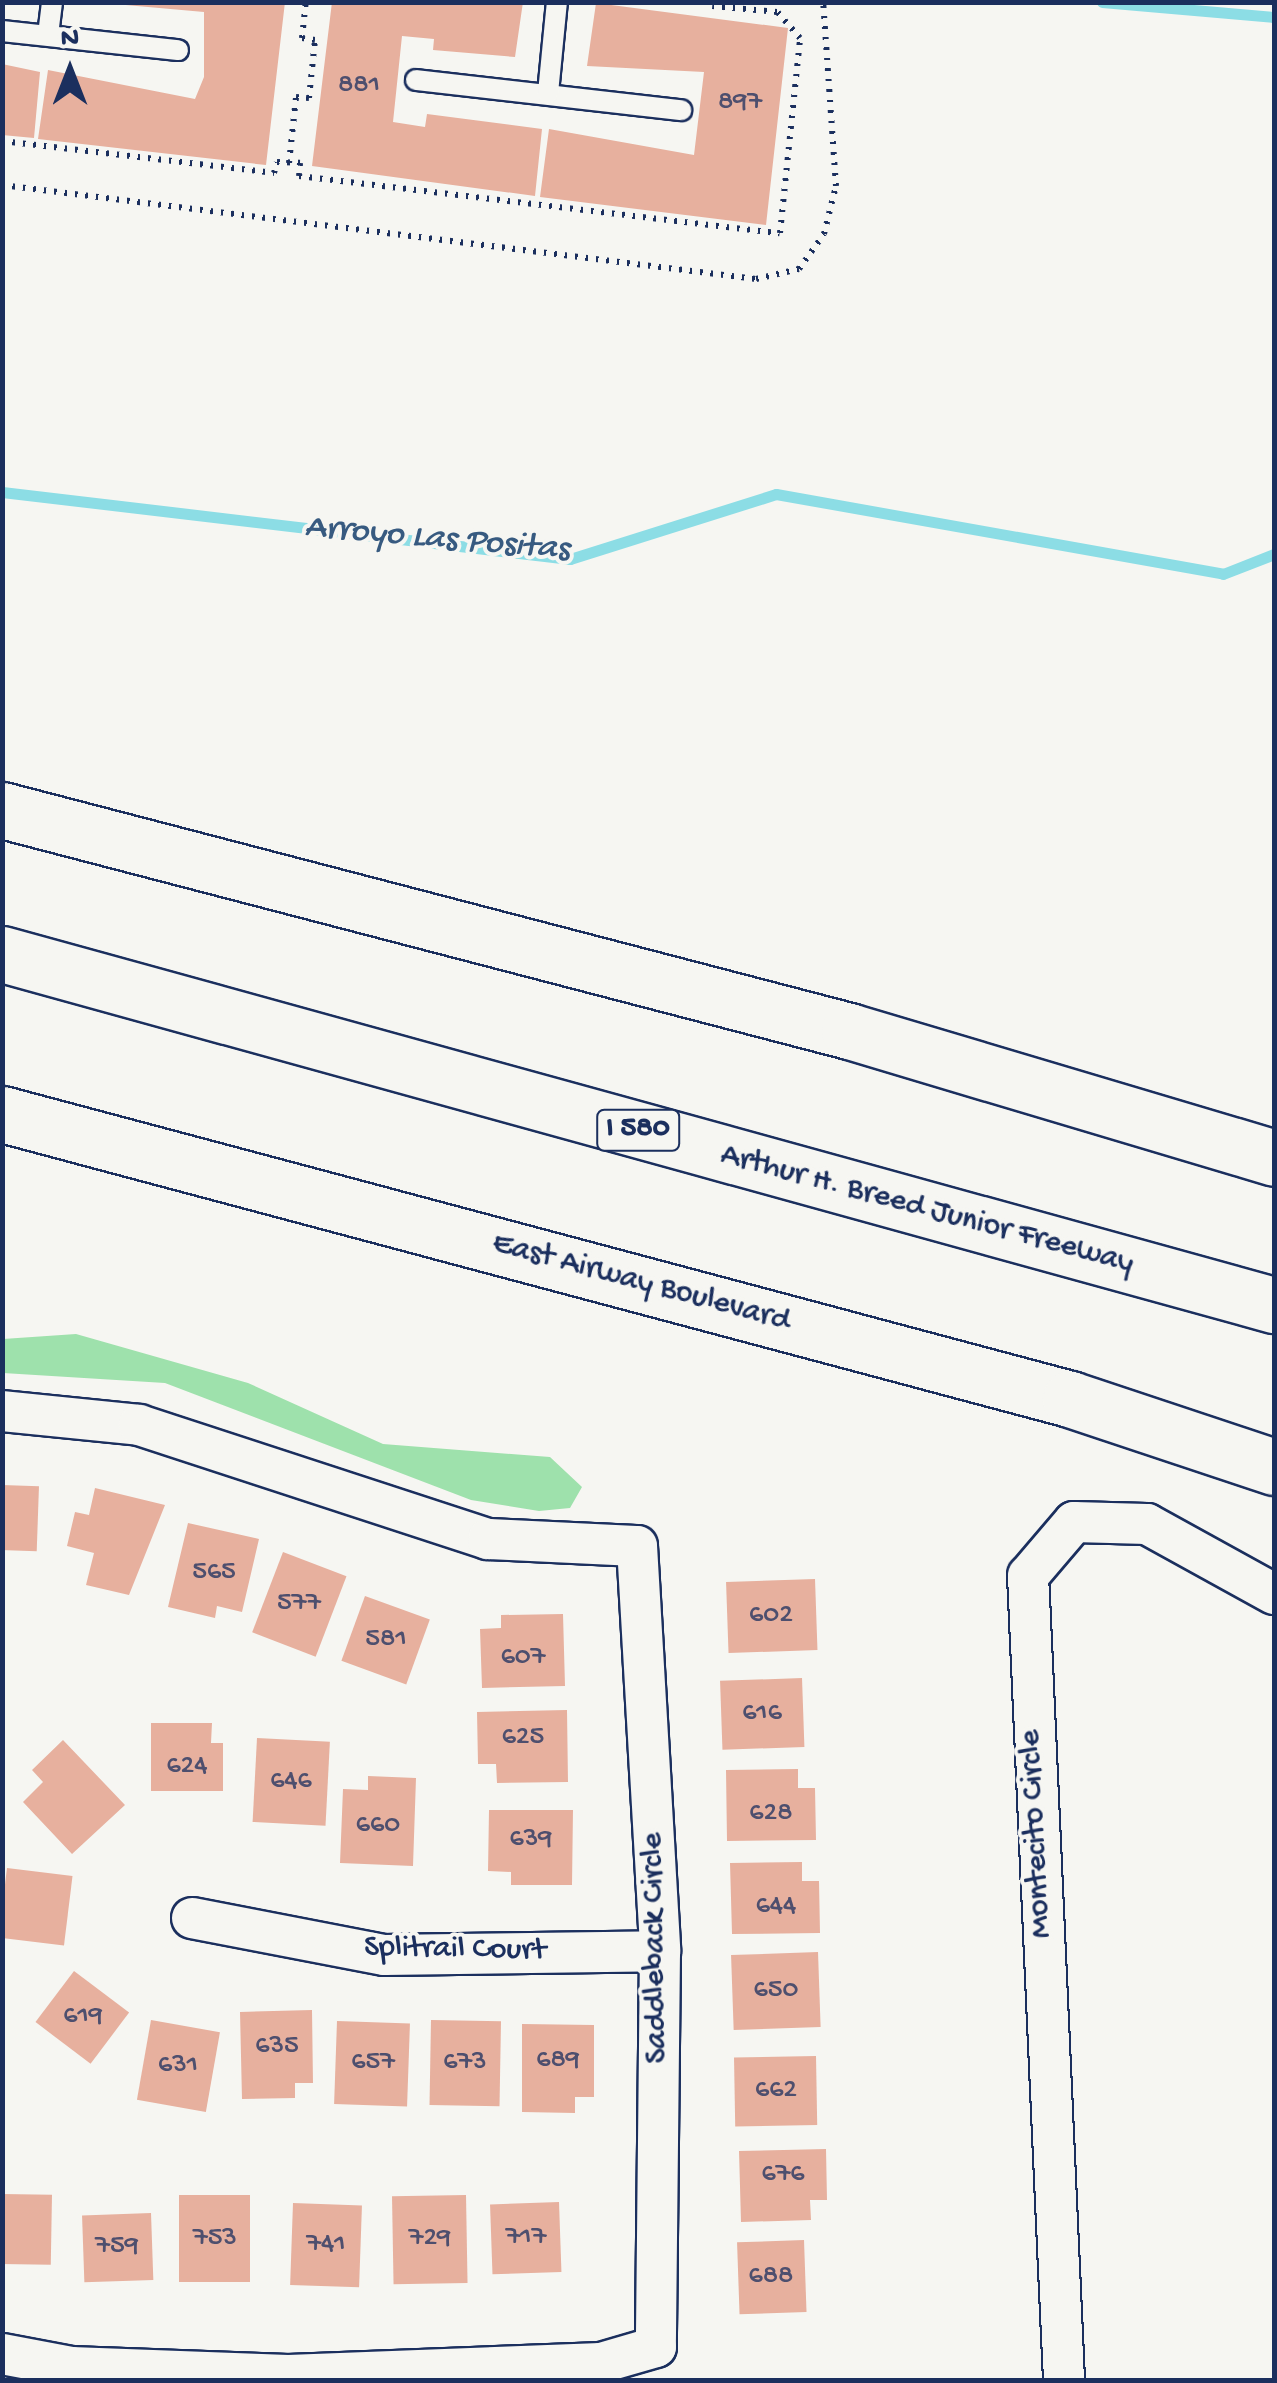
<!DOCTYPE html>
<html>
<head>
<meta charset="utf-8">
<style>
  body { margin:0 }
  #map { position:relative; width:1277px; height:2383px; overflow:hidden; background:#f6f6f2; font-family:"Gochi Hand",sans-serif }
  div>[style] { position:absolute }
  .green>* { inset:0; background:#9ee1ac }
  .stream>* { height:11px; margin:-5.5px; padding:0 5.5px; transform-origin:5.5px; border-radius:5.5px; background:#8cdde5 }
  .building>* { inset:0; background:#e7b09e; transform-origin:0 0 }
  .path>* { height:6px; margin-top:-3px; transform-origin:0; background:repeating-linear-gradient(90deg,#1b2f5e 0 2.5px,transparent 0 10.5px) }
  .roads { filter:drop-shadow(2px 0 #1b2f5e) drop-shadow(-2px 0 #1b2f5e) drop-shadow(0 2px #1b2f5e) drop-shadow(0 -2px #1b2f5e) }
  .lane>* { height:20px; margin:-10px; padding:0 10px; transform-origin:10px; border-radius:10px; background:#f6f6f2 }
  .street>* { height:40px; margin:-20px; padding:0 20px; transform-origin:20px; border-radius:20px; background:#f6f6f2 }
  .secondary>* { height:55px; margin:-27.5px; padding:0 27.5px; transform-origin:27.5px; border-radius:27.5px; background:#f6f6f2 }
  .highway>* { height:55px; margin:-27.5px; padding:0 27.5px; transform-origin:27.5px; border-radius:27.5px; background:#f6f6f2 }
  span { translate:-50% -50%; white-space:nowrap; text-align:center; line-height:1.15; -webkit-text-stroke:8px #f6f6f2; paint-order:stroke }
  .number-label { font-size:28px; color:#4e4f6e }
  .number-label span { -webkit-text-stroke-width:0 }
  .shield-label span { padding:2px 8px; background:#f6f6f2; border:2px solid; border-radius:8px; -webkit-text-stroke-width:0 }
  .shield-label { font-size:30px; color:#1b2f5e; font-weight:700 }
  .street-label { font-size:32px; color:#1b2f5e }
  .water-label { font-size:35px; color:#375a80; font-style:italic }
  .frame { position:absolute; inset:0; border:5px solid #1b2f5e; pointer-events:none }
  .north { position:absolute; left:20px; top:20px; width:100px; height:100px; -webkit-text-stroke:8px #f6f6f2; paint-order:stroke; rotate:0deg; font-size:28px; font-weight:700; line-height:40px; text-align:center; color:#1b2f5e }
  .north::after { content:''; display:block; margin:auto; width:35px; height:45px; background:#1b2f5e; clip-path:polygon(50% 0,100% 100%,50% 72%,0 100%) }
</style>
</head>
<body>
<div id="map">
  <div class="green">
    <i style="clip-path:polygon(76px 1334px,248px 1383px,383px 1444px,550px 1457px,582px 1487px,570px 1508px,539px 1511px,471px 1500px,165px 1383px,3px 1373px,3px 1339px)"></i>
  </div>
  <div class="stream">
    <i style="left:1102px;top:2px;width:173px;rotate:5deg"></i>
    <i style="left:2px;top:492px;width:572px;rotate:6.73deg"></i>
    <i style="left:570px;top:559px;width:216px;rotate:-17.5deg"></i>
    <i style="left:776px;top:494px;width:454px;rotate:10.1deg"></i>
    <i style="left:1223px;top:574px;width:55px;rotate:-21.4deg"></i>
  </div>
  <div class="building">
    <i style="clip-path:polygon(92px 2px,285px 2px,266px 165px,38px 139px,48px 70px,195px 99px,204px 77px,204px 12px)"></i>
    <i style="clip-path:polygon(332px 2px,523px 2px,515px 57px,433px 50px,434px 39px,402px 36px,393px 122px,425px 127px,427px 114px,542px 129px,535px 196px,312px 166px)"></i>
    <i style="clip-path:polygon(596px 3px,788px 28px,766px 225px,540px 197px,549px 129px,694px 155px,704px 72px,587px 66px)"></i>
    <i style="clip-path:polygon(2px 64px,40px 72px,34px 138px,2px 135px)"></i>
    <i style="left:2px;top:1485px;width:37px;height:65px;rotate:2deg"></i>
    <i style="clip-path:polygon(95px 1488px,165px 1505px,129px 1595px,86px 1585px,94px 1553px,67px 1546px,75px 1512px,89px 1515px)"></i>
    <i style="clip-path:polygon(188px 1523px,259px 1539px,242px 1612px,217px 1606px,215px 1618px,168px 1607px)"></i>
    <i style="left:283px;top:1552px;width:68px;height:86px;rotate:21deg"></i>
    <i style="left:815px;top:1579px;width:71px;height:89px;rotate:88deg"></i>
    <i style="left:365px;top:1596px;width:69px;height:69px;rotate:20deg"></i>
    <i style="clip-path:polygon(563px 1614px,565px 1686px,482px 1688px,480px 1629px,501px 1628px,501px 1615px)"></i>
    <i style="left:802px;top:1678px;width:69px;height:82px;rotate:88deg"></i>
    <i style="clip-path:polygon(567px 1710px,568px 1782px,497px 1783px,496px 1764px,478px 1764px,477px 1712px)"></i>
    <i style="clip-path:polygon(151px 1723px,212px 1723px,211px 1743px,223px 1743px,223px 1791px,151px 1791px)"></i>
    <i style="left:257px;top:1738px;width:73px;height:84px;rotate:3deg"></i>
    <i style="clip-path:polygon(63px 1740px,125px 1805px,72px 1854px,23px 1802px,43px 1782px,32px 1770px)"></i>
    <i style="clip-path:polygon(798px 1769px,798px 1788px,815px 1788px,816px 1840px,727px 1841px,726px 1770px)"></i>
    <i style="clip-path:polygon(368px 1776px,416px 1778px,413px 1866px,340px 1863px,343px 1789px,368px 1790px)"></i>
    <i style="clip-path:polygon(489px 1810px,573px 1810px,572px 1885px,511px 1885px,511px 1872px,488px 1871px)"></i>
    <i style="clip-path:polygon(802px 1862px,802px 1881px,819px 1881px,820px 1933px,732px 1934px,730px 1863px)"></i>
    <i style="left:7px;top:1868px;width:66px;height:70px;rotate:7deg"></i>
    <i style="left:818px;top:1952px;width:75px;height:87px;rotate:88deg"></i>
    <i style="left:74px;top:1971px;width:69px;height:64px;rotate:37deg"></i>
    <i style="clip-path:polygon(312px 2010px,313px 2083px,295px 2083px,295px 2098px,242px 2099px,240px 2012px)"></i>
    <i style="left:151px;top:2020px;width:70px;height:81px;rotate:10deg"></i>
    <i style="left:431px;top:2020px;width:70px;height:85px;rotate:1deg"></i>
    <i style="left:337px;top:2021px;width:73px;height:83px;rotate:2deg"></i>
    <i style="clip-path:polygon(522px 2024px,594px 2025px,594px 2097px,575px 2097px,575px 2113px,522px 2112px)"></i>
    <i style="left:816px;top:2056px;width:69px;height:82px;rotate:89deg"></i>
    <i style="clip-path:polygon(826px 2149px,827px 2200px,810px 2200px,811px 2220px,741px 2222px,739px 2151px)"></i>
    <i style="left:2px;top:2194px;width:50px;height:70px;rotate:1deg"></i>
    <i style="left:179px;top:2195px;width:71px;height:87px"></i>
    <i style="left:466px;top:2195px;width:88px;height:74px;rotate:89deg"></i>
    <i style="left:559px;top:2202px;width:70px;height:69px;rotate:88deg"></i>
    <i style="left:293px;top:2203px;width:69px;height:82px;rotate:2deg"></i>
    <i style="left:151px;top:2213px;width:67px;height:69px;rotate:88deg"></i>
    <i style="left:804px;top:2240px;width:72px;height:67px;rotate:88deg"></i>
  </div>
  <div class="path">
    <i style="left:2px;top:141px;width:274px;rotate:6.7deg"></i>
    <i style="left:274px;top:173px;width:11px;rotate:-75deg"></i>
    <i style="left:277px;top:162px;width:23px;rotate:2deg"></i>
    <i style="left:300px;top:163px;width:13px;rotate:94deg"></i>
    <i style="left:299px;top:176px;width:484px;rotate:6.8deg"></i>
    <i style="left:780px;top:233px;width:196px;rotate:-84.1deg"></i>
    <i style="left:800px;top:38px;width:35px;rotate:-131deg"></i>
    <i style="left:777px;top:12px;width:65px;rotate:-174.7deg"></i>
    <i style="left:289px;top:163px;width:66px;rotate:-83.9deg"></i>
    <i style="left:296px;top:97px;width:13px;rotate:4deg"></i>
    <i style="left:309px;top:98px;width:58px;rotate:-84.1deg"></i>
    <i style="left:315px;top:40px;width:13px;rotate:-171deg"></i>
    <i style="left:302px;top:38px;width:36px;rotate:-84deg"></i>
    <i style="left:2px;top:185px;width:760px;rotate:7.11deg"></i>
    <i style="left:756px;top:279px;width:44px;rotate:-13.1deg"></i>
    <i style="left:799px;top:269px;width:43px;rotate:-54.5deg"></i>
    <i style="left:824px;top:234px;width:49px;rotate:-76deg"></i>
    <i style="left:836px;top:186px;width:184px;rotate:-94deg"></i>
  </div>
  <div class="roads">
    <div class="lane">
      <i style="left:2px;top:31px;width:177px;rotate:6.2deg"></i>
      <i style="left:48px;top:35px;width:33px;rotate:-83deg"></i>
      <i style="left:416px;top:80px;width:267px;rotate:6.5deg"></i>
      <i style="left:548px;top:93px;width:91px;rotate:-84.4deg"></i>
    </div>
    <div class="street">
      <i style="left:2px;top:1411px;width:138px;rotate:5.8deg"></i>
      <i style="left:139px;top:1425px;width:367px;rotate:18.1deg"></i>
      <i style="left:488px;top:1539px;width:149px;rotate:2.7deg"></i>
      <i style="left:637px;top:1546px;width:406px;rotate:86.7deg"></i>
      <i style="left:660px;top:1951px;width:396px;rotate:90.6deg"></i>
      <i style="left:656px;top:2347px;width:57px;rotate:163.8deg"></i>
      <i style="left:601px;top:2363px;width:313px;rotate:177.8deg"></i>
      <i style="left:288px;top:2375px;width:217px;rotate:-177.9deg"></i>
      <i style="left:71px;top:2367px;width:70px;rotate:-169.3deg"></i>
      <i style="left:192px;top:1918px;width:196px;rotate:10.9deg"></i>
      <i style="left:384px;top:1955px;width:276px;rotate:-0.8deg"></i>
      <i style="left:1064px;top:2380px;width:805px;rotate:-92.56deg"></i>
      <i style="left:1028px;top:1576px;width:71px;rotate:-49.6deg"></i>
      <i style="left:1074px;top:1522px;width:73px;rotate:1.6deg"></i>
      <i style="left:1147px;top:1524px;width:145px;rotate:28.9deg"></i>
    </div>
    <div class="secondary">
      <i style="left:2px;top:1114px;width:1105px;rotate:14.94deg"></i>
      <i style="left:1070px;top:1399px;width:215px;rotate:18.4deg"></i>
    </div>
    <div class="highway">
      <i style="left:2px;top:810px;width:875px;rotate:14.62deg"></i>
      <i style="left:849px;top:1031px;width:444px;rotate:16.6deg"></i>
      <i style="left:2px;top:954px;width:1320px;rotate:15.43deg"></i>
    </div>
  </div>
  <div class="number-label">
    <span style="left:359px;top:86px">881</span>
    <span style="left:740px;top:103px">897</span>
    <span style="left:214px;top:1573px">565</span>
    <span style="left:299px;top:1604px">577</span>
    <span style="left:771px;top:1616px">602</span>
    <span style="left:386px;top:1640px">581</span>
    <span style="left:523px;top:1658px">607</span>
    <span style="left:762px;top:1714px">616</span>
    <span style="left:523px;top:1738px">625</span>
    <span style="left:187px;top:1767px">624</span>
    <span style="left:291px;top:1782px">646</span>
    <span style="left:771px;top:1814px">628</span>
    <span style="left:378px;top:1826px">660</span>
    <span style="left:531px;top:1840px">639</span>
    <span style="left:776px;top:1907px">644</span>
    <span style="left:776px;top:1991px">650</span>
    <span style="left:83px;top:2017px">619</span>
    <span style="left:277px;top:2047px">635</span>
    <span style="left:558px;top:2061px">689</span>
    <span style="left:373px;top:2063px">657</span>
    <span style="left:465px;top:2063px">673</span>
    <span style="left:178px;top:2066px">631</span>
    <span style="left:776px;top:2091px">662</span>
    <span style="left:783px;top:2175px">676</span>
    <span style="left:526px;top:2238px">717</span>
    <span style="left:215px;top:2239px">753</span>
    <span style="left:430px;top:2239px">729</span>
    <span style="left:326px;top:2245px">741</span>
    <span style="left:117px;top:2247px">759</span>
    <span style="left:771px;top:2277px">688</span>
  </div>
  <div class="shield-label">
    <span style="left:638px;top:1130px">I 580</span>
  </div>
  <div class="street-label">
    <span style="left:927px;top:1210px;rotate:15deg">Arthur H. Breed Junior Freeway</span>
    <span style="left:641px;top:1283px;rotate:15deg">East Airway Boulevard</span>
    <span style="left:1037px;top:1834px;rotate:-93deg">Montecito Circle</span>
    <span style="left:656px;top:1948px;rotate:-91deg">Saddleback Circle</span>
    <span style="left:455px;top:1950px;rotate:1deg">Splitrail Court</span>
  </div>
  <div class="water-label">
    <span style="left:437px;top:540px;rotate:5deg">Arroyo Las Positas</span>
  </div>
  <div class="frame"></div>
  <div class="north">N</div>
</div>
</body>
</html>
